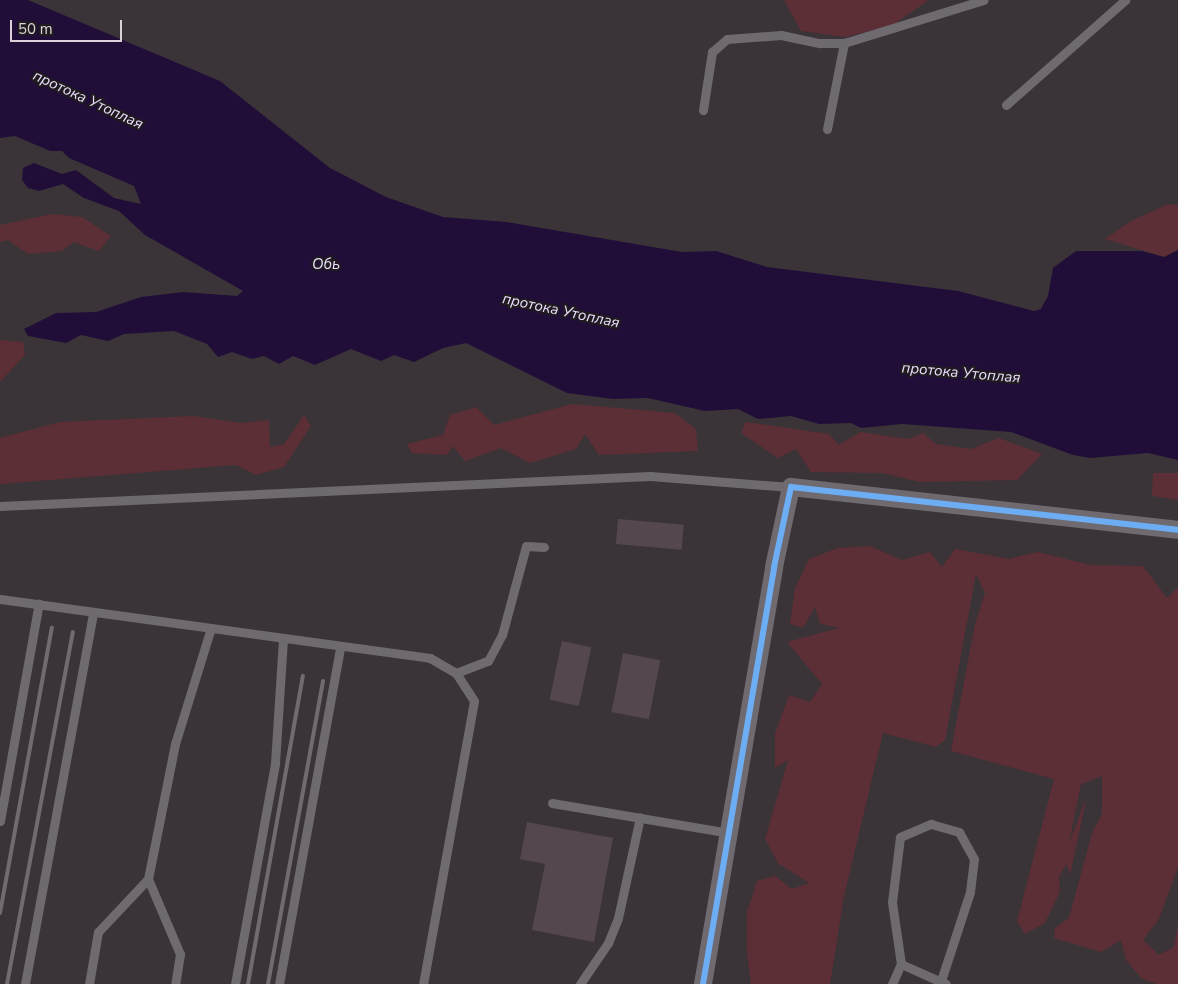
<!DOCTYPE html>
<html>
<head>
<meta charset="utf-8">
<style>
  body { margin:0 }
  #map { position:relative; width:1178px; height:984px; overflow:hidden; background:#3a3438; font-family:"Nunito Sans",sans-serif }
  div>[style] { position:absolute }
  .green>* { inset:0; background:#5c2e35 }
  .water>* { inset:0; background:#210e38 }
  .building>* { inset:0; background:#54474d; transform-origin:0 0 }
  .service>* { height:9px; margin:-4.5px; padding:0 4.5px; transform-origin:4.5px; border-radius:4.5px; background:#6f6a70 }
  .minor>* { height:18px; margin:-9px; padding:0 9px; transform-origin:9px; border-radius:9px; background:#6f6a70 }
  .rail>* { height:4px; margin:-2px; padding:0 2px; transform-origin:2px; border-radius:2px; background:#706b6f }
  .cycleway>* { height:6px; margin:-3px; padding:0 3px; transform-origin:3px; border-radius:3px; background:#6dadf4 }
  span { translate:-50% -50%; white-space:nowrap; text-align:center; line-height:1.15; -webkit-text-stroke:4px #201b1e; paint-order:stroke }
  .water-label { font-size:15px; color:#e8deff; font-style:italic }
  .scale { position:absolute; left:10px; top:20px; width:112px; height:22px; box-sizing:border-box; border:2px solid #dad2d8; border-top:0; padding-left:6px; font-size:15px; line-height:18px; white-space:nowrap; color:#dad2d8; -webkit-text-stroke:4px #201b1e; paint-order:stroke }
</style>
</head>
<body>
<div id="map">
  <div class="green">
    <i style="clip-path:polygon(784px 0,929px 0,893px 25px,845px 37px,801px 31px)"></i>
    <i style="clip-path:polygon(1168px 204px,1178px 205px,1178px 250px,1164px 257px,1105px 239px,1131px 221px)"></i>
    <i style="clip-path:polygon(52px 214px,82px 217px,111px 236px,99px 251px,74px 242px,62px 251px,28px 254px,8px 240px,0 242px,0 225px)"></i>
    <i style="clip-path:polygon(0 340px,23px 342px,25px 355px,0 382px)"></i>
    <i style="clip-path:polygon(572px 404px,675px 413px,696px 429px,698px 451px,599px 455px,585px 434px,576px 449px,530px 463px,501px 448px,465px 461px,453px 446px,447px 455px,412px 453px,407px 444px,443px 435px,450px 415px,476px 407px,494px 425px)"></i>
    <i style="clip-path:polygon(304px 415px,311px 426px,284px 467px,256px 475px,236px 465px,0 484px,0 438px,60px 422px,194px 416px,241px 423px,269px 420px,270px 447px,284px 444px)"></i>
    <i style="clip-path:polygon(746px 422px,829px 434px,839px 445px,860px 432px,908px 439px,923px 433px,936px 444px,971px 449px,999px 438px,1042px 454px,1017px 480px,920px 482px,882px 473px,811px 472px,796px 449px,778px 458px,741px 433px)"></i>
    <i style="clip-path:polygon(1153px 473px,1178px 473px,1178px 500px,1152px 496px)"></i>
    <i style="clip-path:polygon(870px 546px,902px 560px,930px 552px,942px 567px,955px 549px,1009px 559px,1038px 552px,1091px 565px,1143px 566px,1167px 598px,1178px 587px,1178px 867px,1159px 919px,1143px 940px,1159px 955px,1174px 947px,1178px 924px,1178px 984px,1157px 984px,1142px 979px,1126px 960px,1121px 940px,1101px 952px,1054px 938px,1055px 928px,1069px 918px,1092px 833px,1102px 814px,1102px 776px,1081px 784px,1069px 843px,1087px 796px,1070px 875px,1067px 864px,1059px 876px,1060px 892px,1045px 923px,1025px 934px,1017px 921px,1054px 779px,951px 751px,975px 624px,985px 593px,976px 574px,945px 740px,936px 747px,883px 733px,844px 896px,830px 984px,751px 984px,747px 954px,747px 912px,757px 881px,775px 876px,792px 889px,809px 883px,778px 863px,765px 839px,788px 760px,775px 768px,775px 734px,789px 695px,810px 702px,822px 684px,787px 642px,839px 628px,820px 624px,815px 607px,803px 628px,790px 624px,795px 588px,809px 559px,838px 548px)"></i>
  </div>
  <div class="water">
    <i style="clip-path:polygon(0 0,28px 0,220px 81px,330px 168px,386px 197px,443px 217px,507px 222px,682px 252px,716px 251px,767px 267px,958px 291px,1034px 311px,1041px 309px,1048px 296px,1053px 268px,1076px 251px,1142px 251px,1164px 257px,1178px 250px,1178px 460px,1148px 453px,1090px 458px,1073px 455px,1011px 432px,902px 424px,861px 428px,851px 423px,819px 424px,791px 416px,758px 419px,738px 409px,705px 411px,648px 398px,613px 399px,567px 393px,466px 343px,443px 348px,414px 362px,394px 355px,381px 361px,351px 349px,315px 365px,293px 356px,279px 364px,264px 356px,252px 359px,232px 352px,218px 357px,207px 344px,174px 331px,124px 334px,108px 341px,81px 335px,66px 343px,28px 336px,24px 329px,56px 313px,96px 312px,141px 297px,183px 292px,237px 296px,243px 291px,145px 235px,119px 211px,84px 198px,63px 184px,39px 191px,28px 188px,22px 180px,23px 168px,34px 163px,62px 174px,76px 170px,114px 198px,141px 204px,134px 186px,69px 158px,62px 151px,50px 151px,15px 136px,0 138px)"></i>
  </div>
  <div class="building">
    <i style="left:618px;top:519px;width:66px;height:25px;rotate:5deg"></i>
    <i style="left:562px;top:641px;width:30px;height:60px;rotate:12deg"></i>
    <i style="left:623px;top:653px;width:38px;height:60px;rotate:11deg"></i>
    <i style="clip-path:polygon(527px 822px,613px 838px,594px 942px,532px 930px,545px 864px,520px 859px)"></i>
  </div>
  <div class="service">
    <i style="left:1006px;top:105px;width:159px;rotate:-41.4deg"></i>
    <i style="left:703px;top:110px;width:59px;rotate:-81.2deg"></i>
    <i style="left:712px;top:52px;width:20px;rotate:-41deg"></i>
    <i style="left:727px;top:39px;width:54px;rotate:-4.2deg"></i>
    <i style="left:781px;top:35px;width:40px;rotate:12deg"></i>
    <i style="left:820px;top:43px;width:24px"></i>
    <i style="left:844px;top:43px;width:146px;rotate:-17.1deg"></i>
    <i style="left:827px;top:129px;width:88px;rotate:-78.8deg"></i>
    <i style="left:0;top:506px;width:651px;rotate:-2.64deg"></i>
    <i style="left:650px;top:476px;width:141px;rotate:4.5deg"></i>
    <i style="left:0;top:599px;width:434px;rotate:7.8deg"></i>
    <i style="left:430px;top:658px;width:30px;rotate:30deg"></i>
    <i style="left:456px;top:673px;width:33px;rotate:57deg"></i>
    <i style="left:474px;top:701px;width:288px;rotate:100.2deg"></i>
    <i style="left:456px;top:673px;width:34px;rotate:-21deg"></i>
    <i style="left:488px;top:661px;width:30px;rotate:-62deg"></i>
    <i style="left:502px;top:635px;width:92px;rotate:-74.9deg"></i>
    <i style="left:526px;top:546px;width:18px;rotate:3deg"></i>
    <i style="left:552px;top:803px;width:181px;rotate:9.6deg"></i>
    <i style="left:0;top:821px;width:221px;rotate:-79.9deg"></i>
    <i style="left:148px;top:879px;width:82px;rotate:66.9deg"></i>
    <i style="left:180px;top:954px;width:30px;rotate:99deg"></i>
    <i style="left:901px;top:964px;width:49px;rotate:24deg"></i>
    <i style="left:25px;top:984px;width:377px;rotate:-79.6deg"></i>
    <i style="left:89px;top:984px;width:53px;rotate:-80.2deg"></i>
    <i style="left:98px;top:932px;width:73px;rotate:-46.7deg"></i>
    <i style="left:148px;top:879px;width:138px;rotate:-78.7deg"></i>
    <i style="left:175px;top:744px;width:118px;rotate:-72.8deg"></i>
    <i style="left:235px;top:984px;width:225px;rotate:-79.7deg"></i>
    <i style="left:275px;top:763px;width:124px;rotate:-86.3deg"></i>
    <i style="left:279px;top:984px;width:342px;rotate:-79.7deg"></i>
    <i style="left:580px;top:984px;width:50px;rotate:-55.7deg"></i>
    <i style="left:608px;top:943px;width:27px;rotate:-68deg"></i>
    <i style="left:618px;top:918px;width:103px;rotate:-77.7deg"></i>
    <i style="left:892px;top:984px;width:22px;rotate:-66deg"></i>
    <i style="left:901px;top:964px;width:63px;rotate:-98.3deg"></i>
    <i style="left:892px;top:902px;width:65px;rotate:-83deg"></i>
    <i style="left:900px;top:837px;width:34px;rotate:-23deg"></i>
    <i style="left:931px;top:824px;width:29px;rotate:16deg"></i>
    <i style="left:959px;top:832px;width:31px;rotate:61deg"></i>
    <i style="left:974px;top:859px;width:33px;rotate:97deg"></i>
    <i style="left:970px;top:892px;width:97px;rotate:108.1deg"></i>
  </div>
  <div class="minor">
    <i style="left:703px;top:984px;width:423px;rotate:-80.3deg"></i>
    <i style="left:774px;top:567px;width:82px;rotate:-78deg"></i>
    <i style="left:791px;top:487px;width:389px;rotate:6.3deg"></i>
  </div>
  <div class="rail">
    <i style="left:0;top:913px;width:290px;rotate:-79.7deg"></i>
    <i style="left:7px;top:984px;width:358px;rotate:-79.4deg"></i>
    <i style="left:248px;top:984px;width:313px;rotate:-79.9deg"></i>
    <i style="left:268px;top:984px;width:308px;rotate:-79.7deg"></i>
  </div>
  <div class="cycleway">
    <i style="left:703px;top:984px;width:423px;rotate:-80.3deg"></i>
    <i style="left:774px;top:567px;width:82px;rotate:-78deg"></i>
    <i style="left:791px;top:487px;width:389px;rotate:6.3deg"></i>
  </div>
  <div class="water-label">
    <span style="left:88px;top:100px;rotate:25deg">протока Утоплая</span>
    <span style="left:326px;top:265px">Обь</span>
    <span style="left:561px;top:311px;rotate:12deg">протока Утоплая</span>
    <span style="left:961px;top:373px;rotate:5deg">протока Утоплая</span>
  </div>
  <div class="scale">50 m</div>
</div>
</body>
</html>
